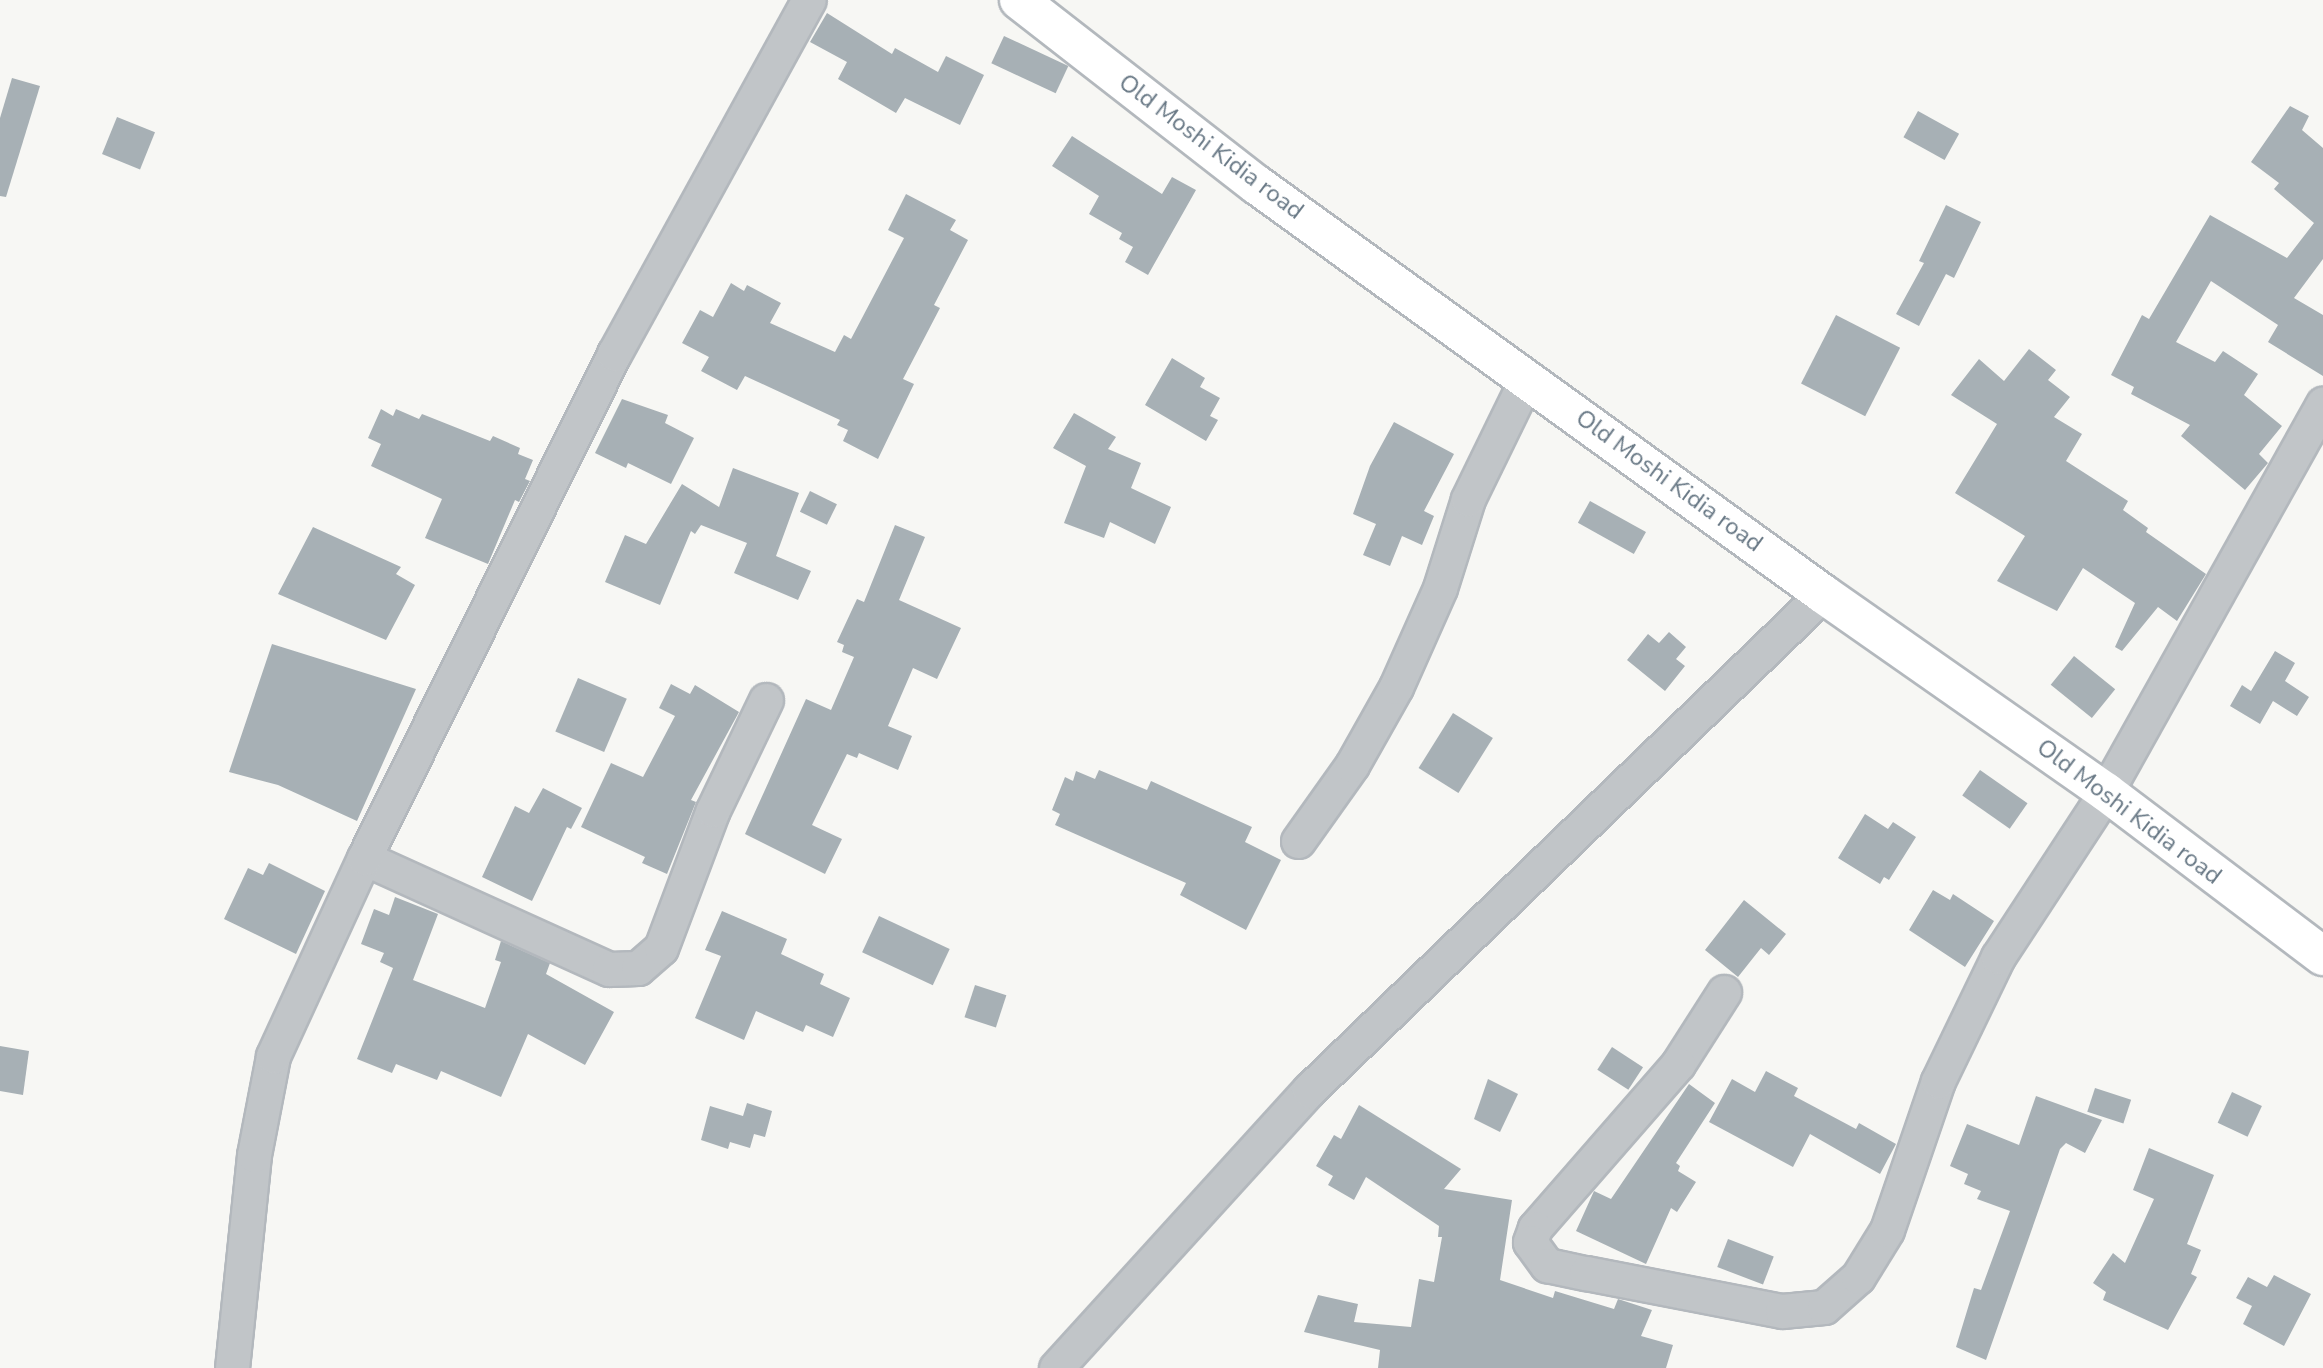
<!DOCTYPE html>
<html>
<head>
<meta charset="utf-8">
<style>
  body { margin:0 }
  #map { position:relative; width:2323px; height:1368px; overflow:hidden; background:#f7f7f4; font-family:"Nunito Sans",sans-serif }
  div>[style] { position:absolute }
  .building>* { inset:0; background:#a7b0b5; transform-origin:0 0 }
  .roads { filter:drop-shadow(2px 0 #b3b8bd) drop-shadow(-2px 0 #b3b8bd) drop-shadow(0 2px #b3b8bd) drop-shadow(0 -2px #b3b8bd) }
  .street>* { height:33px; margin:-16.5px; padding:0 16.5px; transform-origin:16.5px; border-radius:16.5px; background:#c1c5c8 }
  .secondary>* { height:38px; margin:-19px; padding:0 19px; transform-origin:19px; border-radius:19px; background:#fff }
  span { translate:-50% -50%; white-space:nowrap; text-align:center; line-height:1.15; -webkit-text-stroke:7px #fff; paint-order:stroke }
  .street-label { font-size:24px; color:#677784 }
</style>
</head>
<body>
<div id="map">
  <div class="building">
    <i style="clip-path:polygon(827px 13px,892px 54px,895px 48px,938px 72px,946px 56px,984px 75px,960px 125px,905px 98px,896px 113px,838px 79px,847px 62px,810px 42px)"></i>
    <i style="left:1004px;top:36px;width:71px;height:30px;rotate:25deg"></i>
    <i style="clip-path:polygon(12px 78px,40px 86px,6px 197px,0 196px,0 118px)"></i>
    <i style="clip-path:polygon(2290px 106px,2309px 116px,2302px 130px,2323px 148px,2323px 259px,2294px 298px,2323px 315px,2323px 376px,2268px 342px,2278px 325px,2211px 281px,2176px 342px,2215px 362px,2223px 351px,2258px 374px,2244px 395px,2282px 426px,2259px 454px,2268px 463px,2245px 490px,2181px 436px,2190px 425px,2131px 394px,2134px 387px,2111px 375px,2142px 315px,2149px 319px,2210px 215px,2287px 258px,2314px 223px,2274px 189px,2279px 183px,2251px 162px)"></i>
    <i style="left:1918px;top:111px;width:47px;height:30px;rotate:29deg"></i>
    <i style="left:117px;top:117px;width:41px;height:40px;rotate:22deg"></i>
    <i style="clip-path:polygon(1072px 136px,1162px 194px,1172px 177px,1196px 190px,1148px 275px,1125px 262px,1133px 247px,1119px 239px,1122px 233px,1089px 214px,1099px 196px,1052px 166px)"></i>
    <i style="clip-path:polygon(906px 194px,956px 220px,950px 230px,968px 240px,934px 305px,940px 308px,903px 379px,914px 384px,878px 459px,843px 441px,848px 430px,837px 425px,840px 420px,745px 376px,737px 390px,701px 371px,709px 357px,682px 343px,700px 310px,713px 317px,731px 283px,744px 291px,747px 285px,781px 303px,770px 323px,835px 352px,844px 335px,851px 339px,904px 238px,888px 230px)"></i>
    <i style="clip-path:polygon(1946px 205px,1981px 222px,1954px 278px,1946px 274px,1919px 326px,1896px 314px,1924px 263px,1919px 261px)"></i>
    <i style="left:1836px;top:315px;width:72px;height:77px;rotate:27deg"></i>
    <i style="clip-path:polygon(2029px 349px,2056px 370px,2048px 380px,2070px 397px,2054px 417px,2082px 434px,2066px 461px,2128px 501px,2123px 510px,2148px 528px,2146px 532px,2206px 574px,2177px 621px,2158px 607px,2122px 651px,2115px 647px,2135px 603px,2083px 568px,2057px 611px,1997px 581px,2025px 536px,1955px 493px,1997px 424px,1951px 395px,1979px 359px,2004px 381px)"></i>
    <i style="clip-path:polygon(1172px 358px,1205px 378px,1200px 387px,1220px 398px,1210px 416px,1218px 420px,1206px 441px,1145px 405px)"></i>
    <i style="clip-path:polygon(622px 399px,668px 415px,665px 423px,694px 438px,671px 484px,628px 463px,626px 468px,595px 453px)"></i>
    <i style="clip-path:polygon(381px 409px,393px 416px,396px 409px,419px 419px,422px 414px,490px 441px,493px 436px,520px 448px,518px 454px,533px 460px,525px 479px,530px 481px,519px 502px,515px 500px,488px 564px,425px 538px,442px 499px,371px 466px,381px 444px,368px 438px)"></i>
    <i style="clip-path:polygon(1074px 413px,1116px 437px,1108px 449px,1141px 463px,1131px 488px,1171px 507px,1155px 544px,1110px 522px,1104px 538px,1064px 523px,1086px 466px,1053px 448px)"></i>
    <i style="clip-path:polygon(1394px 422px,1454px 454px,1424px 511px,1434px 516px,1422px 545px,1402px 536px,1390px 566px,1363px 555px,1376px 524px,1353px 514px,1370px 466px)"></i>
    <i style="clip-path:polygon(733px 468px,799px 493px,776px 556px,811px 571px,798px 600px,734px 573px,747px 543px,701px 525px,695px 534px,691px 531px,660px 605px,605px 582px,625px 535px,646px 544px,682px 484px,719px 507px)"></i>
    <i style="left:810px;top:491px;width:30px;height:23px;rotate:26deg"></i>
    <i style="left:1590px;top:501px;width:64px;height:25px;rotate:29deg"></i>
    <i style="clip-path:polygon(895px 525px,925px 537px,899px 600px,961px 628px,937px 679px,913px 668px,888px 726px,912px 736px,898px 770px,859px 753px,857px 758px,847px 754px,812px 825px,842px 839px,825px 874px,745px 834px,806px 699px,831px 710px,854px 657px,842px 652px,844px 645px,837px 642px,857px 599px,864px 602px)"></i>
    <i style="clip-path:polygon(313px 527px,401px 567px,396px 574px,415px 585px,386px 640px,278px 594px)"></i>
    <i style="clip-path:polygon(1669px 632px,1686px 647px,1676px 659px,1685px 666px,1665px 691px,1627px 660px,1648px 634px,1659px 643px)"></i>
    <i style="clip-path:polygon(272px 644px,416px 689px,357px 821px,278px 785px,229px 772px)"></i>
    <i style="clip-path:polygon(2275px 651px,2295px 663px,2285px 681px,2309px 697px,2297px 716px,2273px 701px,2260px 724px,2230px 706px,2242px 685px,2251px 691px)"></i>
    <i style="left:2074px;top:656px;width:53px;height:37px;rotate:39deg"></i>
    <i style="left:578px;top:678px;width:53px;height:58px;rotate:23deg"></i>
    <i style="clip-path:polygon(671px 684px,690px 694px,695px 685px,739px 712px,691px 800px,696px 802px,667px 874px,642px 863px,645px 857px,581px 827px,611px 763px,643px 777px,675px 716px,659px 708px)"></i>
    <i style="left:1453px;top:713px;width:47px;height:65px;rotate:32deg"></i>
    <i style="clip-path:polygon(1099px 770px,1147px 790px,1151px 781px,1252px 827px,1245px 842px,1281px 860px,1246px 930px,1180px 895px,1186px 883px,1055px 825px,1060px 814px,1052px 810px,1065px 777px,1073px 781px,1076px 771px,1095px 779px)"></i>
    <i style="left:1980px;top:770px;width:58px;height:31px;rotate:35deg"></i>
    <i style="clip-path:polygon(543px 788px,582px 808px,571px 829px,567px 827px,532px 901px,482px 877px,515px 806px,529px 813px)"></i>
    <i style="clip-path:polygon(1865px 814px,1888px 829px,1893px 822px,1916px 837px,1889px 880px,1884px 877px,1880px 884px,1838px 858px)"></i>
    <i style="clip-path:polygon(269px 863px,325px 891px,296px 954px,224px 919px,248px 868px,263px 875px)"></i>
    <i style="clip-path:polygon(1933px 890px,1950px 900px,1953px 894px,1994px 921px,1965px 967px,1909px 930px)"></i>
    <i style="clip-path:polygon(395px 897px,438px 914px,413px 980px,485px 1008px,501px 962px,495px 960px,501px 941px,550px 963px,546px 974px,614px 1012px,585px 1065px,528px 1034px,501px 1097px,441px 1071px,437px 1080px,396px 1064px,392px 1073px,357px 1059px,393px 968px,380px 962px,384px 953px,361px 944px,374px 909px,389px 915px)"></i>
    <i style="clip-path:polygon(1744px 900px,1786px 934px,1769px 955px,1761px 948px,1738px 977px,1705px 950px)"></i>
    <i style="clip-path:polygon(722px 911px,787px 939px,781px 954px,824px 974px,820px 984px,850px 998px,833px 1037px,806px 1025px,803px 1032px,756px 1011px,744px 1040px,695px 1018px,721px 956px,705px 950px)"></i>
    <i style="left:879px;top:916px;width:78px;height:40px;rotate:25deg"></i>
    <i style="left:975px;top:985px;width:33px;height:34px;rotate:18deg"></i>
    <i style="clip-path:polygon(0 1046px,29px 1051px,23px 1095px,0 1091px)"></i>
    <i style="left:1612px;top:1047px;width:37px;height:27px;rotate:33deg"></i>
    <i style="clip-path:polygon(1766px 1071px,1798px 1088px,1794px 1096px,1856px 1129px,1859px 1123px,1896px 1144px,1880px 1174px,1810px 1134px,1793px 1167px,1709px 1122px,1732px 1079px,1755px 1092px)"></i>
    <i style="clip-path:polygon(1488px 1079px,1518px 1094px,1500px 1132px,1474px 1119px)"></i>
    <i style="clip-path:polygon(1689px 1084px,1715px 1103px,1676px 1163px,1680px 1166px,1678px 1171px,1696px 1182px,1677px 1212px,1671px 1208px,1646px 1264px,1576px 1231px,1594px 1191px,1611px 1199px)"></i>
    <i style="left:2095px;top:1088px;width:38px;height:25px;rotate:18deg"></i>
    <i style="left:2232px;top:1092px;width:33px;height:34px;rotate:25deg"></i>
    <i style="clip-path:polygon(2036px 1096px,2102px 1120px,2085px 1153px,2066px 1143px,2060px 1149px,1986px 1360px,1956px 1347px,1974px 1288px,1981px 1290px,2010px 1211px,1977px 1199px,1981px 1191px,1964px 1184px,1968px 1174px,1950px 1166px,1967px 1124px,2019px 1145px)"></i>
    <i style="clip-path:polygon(747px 1103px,772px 1111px,765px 1137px,754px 1134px,750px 1148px,730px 1142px,728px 1149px,701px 1140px,710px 1106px,743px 1116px)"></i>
    <i style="clip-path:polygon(1359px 1105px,1461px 1169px,1444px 1189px,1512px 1200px,1500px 1280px,1553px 1298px,1555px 1291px,1614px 1309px,1618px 1299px,1652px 1310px,1641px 1336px,1673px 1345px,1666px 1368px,1378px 1368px,1380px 1350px,1304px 1332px,1318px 1295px,1358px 1304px,1354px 1322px,1411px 1327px,1419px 1279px,1434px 1282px,1442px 1237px,1438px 1237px,1439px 1226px,1366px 1177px,1354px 1200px,1328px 1185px,1333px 1176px,1316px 1166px,1334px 1135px,1341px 1139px)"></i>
    <i style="clip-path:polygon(2149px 1148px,2214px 1175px,2187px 1244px,2201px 1250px,2191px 1274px,2197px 1277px,2168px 1330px,2103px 1300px,2106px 1292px,2093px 1283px,2113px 1253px,2125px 1263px,2154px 1199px,2133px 1190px)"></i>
    <i style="left:1728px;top:1239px;width:49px;height:30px;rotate:21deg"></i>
    <i style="clip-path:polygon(2274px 1275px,2311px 1294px,2284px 1346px,2243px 1324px,2252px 1306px,2236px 1298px,2248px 1277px,2267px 1287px)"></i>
  </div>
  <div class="roads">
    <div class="street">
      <i style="left:1298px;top:841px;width:93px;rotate:-54.6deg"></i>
      <i style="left:1352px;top:765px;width:90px;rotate:-60.6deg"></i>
      <i style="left:1396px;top:687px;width:108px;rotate:-66deg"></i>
      <i style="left:1440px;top:588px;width:93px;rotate:-72.5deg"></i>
      <i style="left:1468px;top:499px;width:135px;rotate:-64deg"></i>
      <i style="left:364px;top:858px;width:269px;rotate:24.4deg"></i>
      <i style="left:609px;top:969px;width:29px;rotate:-2deg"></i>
      <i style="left:638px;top:968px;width:30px;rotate:-41deg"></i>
      <i style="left:661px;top:948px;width:147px;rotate:-69.4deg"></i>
      <i style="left:713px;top:810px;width:122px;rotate:-64.3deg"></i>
      <i style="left:1724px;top:992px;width:85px;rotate:122.6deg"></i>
      <i style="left:1678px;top:1064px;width:218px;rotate:131.1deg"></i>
      <i style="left:1535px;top:1228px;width:15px;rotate:110deg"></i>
      <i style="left:1530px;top:1242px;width:29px;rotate:54deg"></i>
      <i style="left:1547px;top:1265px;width:40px;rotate:12deg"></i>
      <i style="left:1586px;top:1273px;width:200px;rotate:11deg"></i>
      <i style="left:1782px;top:1311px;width:42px;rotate:-5.4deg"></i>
      <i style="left:1824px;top:1307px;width:45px;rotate:-41.4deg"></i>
      <i style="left:1858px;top:1277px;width:55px;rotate:-58.3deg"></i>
      <i style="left:1887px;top:1230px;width:157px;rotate:-71.1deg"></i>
      <i style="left:1938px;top:1081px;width:138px;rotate:-64.2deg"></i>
      <i style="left:1998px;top:957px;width:197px;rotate:-56.8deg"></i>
      <i style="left:2106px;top:792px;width:445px;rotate:-60.8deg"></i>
      <i style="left:232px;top:1368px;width:214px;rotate:-84.1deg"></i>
      <i style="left:254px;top:1155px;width:101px;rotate:-79.1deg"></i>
      <i style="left:273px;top:1056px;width:218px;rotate:-65.3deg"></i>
      <i style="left:364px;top:858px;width:563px;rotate:-63.62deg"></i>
      <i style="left:614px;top:354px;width:404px;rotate:-61.2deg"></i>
      <i style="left:1056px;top:1368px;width:376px;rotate:-47.7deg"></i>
      <i style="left:1309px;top:1090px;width:714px;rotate:-43.98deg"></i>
    </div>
    <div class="secondary">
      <i style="left:1019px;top:0;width:301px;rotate:37.9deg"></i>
      <i style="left:1257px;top:185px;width:698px;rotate:35.85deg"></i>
      <i style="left:1823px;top:594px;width:345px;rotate:35deg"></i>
      <i style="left:2106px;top:792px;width:272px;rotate:37.1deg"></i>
    </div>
  </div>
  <div class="street-label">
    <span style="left:1211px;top:147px;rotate:37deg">Old Moshi Kidia road</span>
    <span style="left:1669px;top:481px;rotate:36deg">Old Moshi Kidia road</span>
    <span style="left:2129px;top:812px;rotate:37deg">Old Moshi Kidia road</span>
  </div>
</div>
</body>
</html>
